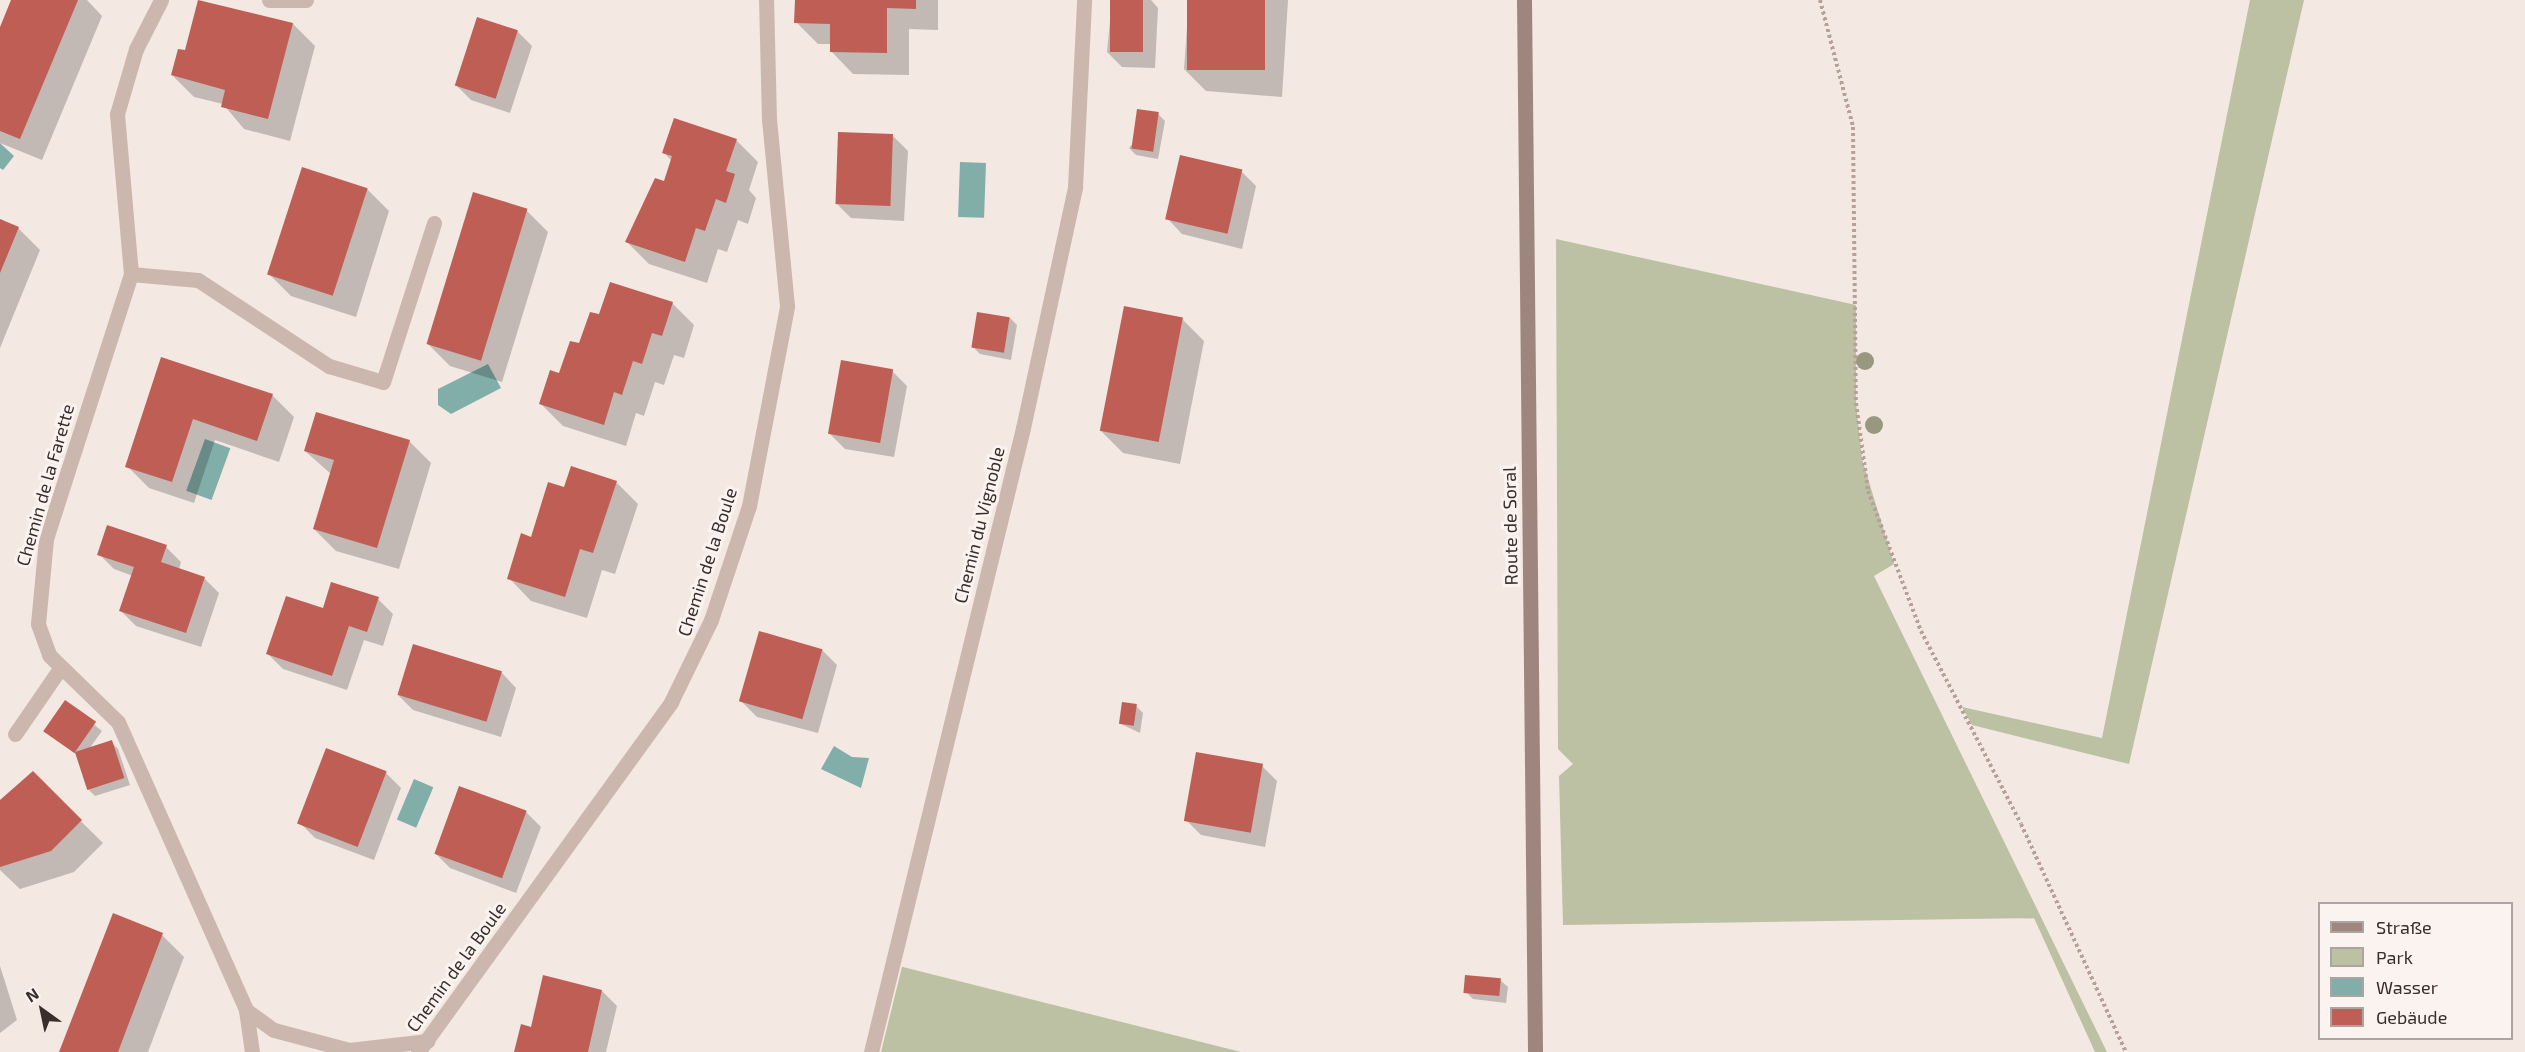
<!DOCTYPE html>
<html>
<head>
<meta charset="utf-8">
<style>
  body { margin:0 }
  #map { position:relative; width:2525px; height:1052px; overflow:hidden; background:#f3e8e2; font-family:"Exo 2",sans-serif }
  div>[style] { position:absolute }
  .green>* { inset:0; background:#bbc1a2 }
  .water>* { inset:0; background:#82aeaa; transform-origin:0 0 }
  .shadow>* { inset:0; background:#0003 }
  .building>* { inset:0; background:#bf5e54; transform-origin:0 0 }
  .path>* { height:4px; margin-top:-2px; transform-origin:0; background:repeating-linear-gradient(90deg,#b6a198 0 3px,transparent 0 6px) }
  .lane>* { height:15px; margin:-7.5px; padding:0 7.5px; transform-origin:7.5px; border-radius:7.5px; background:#cbb7ae }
  .street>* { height:15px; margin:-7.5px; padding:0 7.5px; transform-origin:7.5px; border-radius:7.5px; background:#cbb7ae }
  .secondary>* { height:15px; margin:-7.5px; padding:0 7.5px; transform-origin:7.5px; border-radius:7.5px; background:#9e867f }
  .trees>* { width:18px; height:18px; margin:-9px; border-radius:50%; background:#989881 }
  span { translate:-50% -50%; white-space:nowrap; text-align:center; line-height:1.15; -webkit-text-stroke:6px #faf3ef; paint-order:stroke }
  .street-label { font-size:18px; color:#3a2e2c }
  .legend { position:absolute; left:2318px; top:902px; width:195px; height:138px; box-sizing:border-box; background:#faf3ef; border:2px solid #ada4a1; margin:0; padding:8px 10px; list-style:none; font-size:18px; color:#3a2e2c }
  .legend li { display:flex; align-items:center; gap:12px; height:30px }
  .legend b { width:30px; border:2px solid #ada4a1 }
  .north { position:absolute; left:12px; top:980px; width:60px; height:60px; -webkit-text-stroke:4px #faf3ef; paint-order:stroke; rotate:327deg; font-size:16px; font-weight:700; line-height:24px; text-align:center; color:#3a2e2c }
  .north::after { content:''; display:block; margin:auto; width:21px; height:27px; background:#3a2e2c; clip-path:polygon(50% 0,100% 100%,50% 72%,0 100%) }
</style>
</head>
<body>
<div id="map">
  <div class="green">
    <i style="clip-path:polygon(2250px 0,2304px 0,2129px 764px,1972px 725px,1962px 707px,2102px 738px)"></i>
    <i style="clip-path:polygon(1556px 239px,1856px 305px,1856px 403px,1862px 459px,1894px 564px,1874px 576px,2107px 1052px,2095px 1052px,2034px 918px,1563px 925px,1559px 776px,1573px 764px,1558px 749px)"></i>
    <i style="clip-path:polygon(902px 967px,903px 967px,1241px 1052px,881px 1052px)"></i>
  </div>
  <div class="water">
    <i style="clip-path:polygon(0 143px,14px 156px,3px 170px,0 168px)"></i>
    <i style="left:960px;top:162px;width:26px;height:55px;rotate:2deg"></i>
    <i style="clip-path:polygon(488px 364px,501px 388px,451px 414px,438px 405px,438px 389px)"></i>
    <i style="left:205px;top:439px;width:27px;height:55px;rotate:20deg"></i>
    <i style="clip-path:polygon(834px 746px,852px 757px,869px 758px,861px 788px,821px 769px)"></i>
    <i style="left:414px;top:779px;width:21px;height:44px;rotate:23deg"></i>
  </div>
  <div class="shadow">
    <i style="clip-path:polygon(13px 0,87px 0,102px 16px,42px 160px,0 143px,0 31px)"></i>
    <i style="clip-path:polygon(796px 0,938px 0,938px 30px,909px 29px,909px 75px,853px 74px,831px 51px,831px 44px,818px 44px,796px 22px)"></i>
    <i style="clip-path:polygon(1112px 0,1151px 0,1158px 8px,1155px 68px,1122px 67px,1107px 52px)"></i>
    <i style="clip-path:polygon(1189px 0,1288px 0,1282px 97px,1206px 91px,1184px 69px)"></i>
    <i style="clip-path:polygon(293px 24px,315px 46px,290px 141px,244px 129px,223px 104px,194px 97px,172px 75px,186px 52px)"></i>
    <i style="clip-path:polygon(517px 31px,532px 46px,510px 113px,471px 100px,456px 85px)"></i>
    <i style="clip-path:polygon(1158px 114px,1165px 121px,1158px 159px,1136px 155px,1129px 148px)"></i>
    <i style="clip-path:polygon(893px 136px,908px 151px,904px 221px,851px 218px,836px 203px)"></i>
    <i style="clip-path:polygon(736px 140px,758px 162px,749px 190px,756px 198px,748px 224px,738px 220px,727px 252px,718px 249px,707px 283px,649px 264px,627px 242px,665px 183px,672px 161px,664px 153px)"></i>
    <i style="clip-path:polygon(1241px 171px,1256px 186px,1242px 249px,1182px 234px,1167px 218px)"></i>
    <i style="clip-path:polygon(367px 189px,389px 211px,356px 317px,291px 296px,269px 274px)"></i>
    <i style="clip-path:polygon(526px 210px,548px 232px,502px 382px,450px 366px,428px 344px)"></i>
    <i style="clip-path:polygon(0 221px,18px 228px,40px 250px,0 348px)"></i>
    <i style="clip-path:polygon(672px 303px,694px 325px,684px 358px,674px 355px,664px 385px,655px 382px,644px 416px,636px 413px,626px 446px,563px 426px,541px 404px,600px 316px)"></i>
    <i style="clip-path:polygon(1010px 318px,1017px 325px,1011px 360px,980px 354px,973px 347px)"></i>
    <i style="clip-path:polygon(1182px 319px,1204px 341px,1180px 464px,1123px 453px,1101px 431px)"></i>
    <i style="clip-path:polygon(162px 359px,272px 395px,294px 417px,279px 462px,215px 440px,194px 503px,149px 488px,127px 466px)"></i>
    <i style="clip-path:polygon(892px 371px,907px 386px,894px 457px,845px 449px,830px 434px)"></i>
    <i style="clip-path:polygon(409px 441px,431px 463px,399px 569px,336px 551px,314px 529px,331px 474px,305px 451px)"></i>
    <i style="clip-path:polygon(616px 482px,638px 504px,615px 574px,602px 570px,587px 618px,531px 601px,509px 578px,565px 489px)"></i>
    <i style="clip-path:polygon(166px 547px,181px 562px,179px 570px,204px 578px,219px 593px,201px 647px,136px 626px,121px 611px,133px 576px,114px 569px,99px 554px)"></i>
    <i style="clip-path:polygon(378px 599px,393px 614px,383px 646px,364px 640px,347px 690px,283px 669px,268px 654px,324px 610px)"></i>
    <i style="clip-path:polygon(822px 650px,837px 665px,818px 733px,757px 717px,742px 702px)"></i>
    <i style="clip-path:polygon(501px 672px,516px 688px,501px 737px,413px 710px,398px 695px)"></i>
    <i style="clip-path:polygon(66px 702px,102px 731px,89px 749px,111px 742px,118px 749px,130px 785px,95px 796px,88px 789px,77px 755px,45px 730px)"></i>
    <i style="clip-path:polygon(1136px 706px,1143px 713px,1140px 733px,1119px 723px)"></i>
    <i style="clip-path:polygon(1262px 766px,1277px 781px,1265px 847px,1201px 835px,1186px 820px)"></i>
    <i style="clip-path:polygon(386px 773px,401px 788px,374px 860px,315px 838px,300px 823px)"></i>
    <i style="clip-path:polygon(33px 774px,103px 843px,74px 872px,20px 889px,0 870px,0 801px)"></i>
    <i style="clip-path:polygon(526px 812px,541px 827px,516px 893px,450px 868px,435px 853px)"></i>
    <i style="clip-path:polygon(162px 935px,184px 957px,148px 1052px,61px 1052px)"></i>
    <i style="clip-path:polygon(0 966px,17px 1020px,0 1033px)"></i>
    <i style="clip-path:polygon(1500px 980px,1508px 987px,1506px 1003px,1473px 999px,1466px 992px)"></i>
    <i style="clip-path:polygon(602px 991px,617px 1006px,606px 1052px,516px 1052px,532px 1029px)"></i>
  </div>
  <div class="building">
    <i style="clip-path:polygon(11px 0,78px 0,20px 139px,0 131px,0 27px)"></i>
    <i style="clip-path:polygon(198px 0,293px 23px,268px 119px,221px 107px,225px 90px,171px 75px,178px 49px,185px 50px)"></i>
    <i style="clip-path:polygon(795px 0,916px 0,916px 9px,887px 8px,887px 53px,830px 52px,830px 24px,794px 23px)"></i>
    <i style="left:1110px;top:0;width:33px;height:52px"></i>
    <i style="left:1187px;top:0;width:78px;height:70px"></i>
    <i style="left:477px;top:17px;width:43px;height:72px;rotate:18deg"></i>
    <i style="left:1137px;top:109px;width:22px;height:40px;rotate:8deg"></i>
    <i style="clip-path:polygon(674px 118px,737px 139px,726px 171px,735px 174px,726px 203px,716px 199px,705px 231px,696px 228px,685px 262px,625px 242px,655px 178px,664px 181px,672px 156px,662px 153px)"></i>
    <i style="left:838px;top:132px;width:55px;height:72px;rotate:2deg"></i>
    <i style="left:1180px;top:155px;width:64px;height:66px;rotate:13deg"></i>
    <i style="left:302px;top:167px;width:69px;height:113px;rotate:18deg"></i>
    <i style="left:473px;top:192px;width:57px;height:159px;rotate:17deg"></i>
    <i style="clip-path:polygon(0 219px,19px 227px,0 273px)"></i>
    <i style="clip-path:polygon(610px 282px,673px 302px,662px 336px,652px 333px,642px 364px,633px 361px,622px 395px,614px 392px,604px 425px,539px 404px,550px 370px,559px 373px,570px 341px,579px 343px,590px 312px,599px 314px)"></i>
    <i style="left:1124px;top:306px;width:60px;height:127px;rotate:11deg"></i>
    <i style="left:977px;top:312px;width:33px;height:36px;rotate:9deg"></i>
    <i style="clip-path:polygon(161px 357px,273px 394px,257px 441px,193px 419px,172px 482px,125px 467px)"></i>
    <i style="left:841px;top:360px;width:53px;height:75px;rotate:10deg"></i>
    <i style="clip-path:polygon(316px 412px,410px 440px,377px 548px,313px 529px,334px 460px,304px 451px)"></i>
    <i style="clip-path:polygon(571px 466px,617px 481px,593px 553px,580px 549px,565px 597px,507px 579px,521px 533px,531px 537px,548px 482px,564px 487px)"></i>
    <i style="clip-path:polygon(107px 525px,167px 545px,161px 562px,205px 577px,186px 633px,119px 611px,134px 567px,97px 555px)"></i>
    <i style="clip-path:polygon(331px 582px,379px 597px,367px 632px,349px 626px,332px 676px,266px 654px,286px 596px,323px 608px)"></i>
    <i style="left:759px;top:631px;width:66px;height:73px;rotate:16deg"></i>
    <i style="left:413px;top:644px;width:93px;height:53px;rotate:17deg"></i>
    <i style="left:65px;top:700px;width:38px;height:38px;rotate:35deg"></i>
    <i style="left:1122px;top:702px;width:15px;height:22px;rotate:8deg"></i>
    <i style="left:112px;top:740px;width:40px;height:39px;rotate:72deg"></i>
    <i style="left:326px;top:748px;width:65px;height:81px;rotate:21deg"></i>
    <i style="left:1196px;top:752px;width:68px;height:70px;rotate:10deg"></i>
    <i style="clip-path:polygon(33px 771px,82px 820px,51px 851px,0 867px,0 800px)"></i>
    <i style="left:459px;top:786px;width:72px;height:72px;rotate:20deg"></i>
    <i style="clip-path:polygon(113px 913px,163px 933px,118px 1052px,59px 1052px)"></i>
    <i style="clip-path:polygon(543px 975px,602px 990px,588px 1052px,514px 1052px,521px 1024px,531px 1027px)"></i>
    <i style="left:1465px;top:975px;width:36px;height:18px;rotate:5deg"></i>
  </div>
  <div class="path">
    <i style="left:1820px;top:0;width:131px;rotate:75.4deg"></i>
    <i style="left:1853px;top:127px;width:276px;rotate:89.4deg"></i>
    <i style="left:1856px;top:403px;width:89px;rotate:82.2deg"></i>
    <i style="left:1868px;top:491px;width:150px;rotate:69.3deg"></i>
    <i style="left:1921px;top:631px;width:217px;rotate:62.6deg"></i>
    <i style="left:2021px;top:824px;width:251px;rotate:65.3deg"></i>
  </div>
  <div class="lane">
    <i style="left:131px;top:274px;width:67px;rotate:5.1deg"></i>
    <i style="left:198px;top:280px;width:157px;rotate:33.3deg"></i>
    <i style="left:329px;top:366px;width:56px;rotate:16.5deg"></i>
    <i style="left:383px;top:382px;width:167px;rotate:-72.2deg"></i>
    <i style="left:15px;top:734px;width:81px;rotate:-55.5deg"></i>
  </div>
  <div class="street">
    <i style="left:161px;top:0;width:55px;rotate:117deg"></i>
    <i style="left:136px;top:49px;width:68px;rotate:106.3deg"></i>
    <i style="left:117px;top:114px;width:161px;rotate:85deg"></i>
    <i style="left:131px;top:274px;width:278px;rotate:107.8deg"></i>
    <i style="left:46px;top:539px;width:85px;rotate:95.4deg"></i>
    <i style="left:38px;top:624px;width:33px;rotate:70deg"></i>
    <i style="left:49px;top:655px;width:96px;rotate:44.2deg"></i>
    <i style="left:118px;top:722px;width:315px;rotate:66deg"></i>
    <i style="left:246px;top:1010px;width:42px;rotate:81.9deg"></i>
    <i style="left:269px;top:0;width:37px"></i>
    <i style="left:246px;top:1010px;width:34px;rotate:36deg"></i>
    <i style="left:274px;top:1030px;width:78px;rotate:14.9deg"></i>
    <i style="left:349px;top:1050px;width:79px;rotate:-6.6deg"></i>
    <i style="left:418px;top:1052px;width:432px;rotate:-54.1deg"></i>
    <i style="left:671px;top:702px;width:91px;rotate:-64deg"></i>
    <i style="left:711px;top:620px;width:120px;rotate:-71.6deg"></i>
    <i style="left:749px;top:506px;width:204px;rotate:-79.2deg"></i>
    <i style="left:787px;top:306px;width:187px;rotate:-95.5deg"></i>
    <i style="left:769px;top:120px;width:120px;rotate:-91.4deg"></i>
    <i style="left:871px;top:1052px;width:642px;rotate:-76.31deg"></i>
    <i style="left:1023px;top:428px;width:247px;rotate:-77.8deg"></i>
    <i style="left:1075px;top:187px;width:187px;rotate:-87.2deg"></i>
  </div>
  <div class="secondary">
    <i style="left:1524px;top:0;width:1052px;rotate:89.4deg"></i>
  </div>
  <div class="trees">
    <i style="left:1865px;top:361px"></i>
    <i style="left:1874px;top:425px"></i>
  </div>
  <div class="street-label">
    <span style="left:45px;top:485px;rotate:-74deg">Chemin de la Farette</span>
    <span style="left:979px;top:525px;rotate:-76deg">Chemin du Vignoble</span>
    <span style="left:1510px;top:526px;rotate:-91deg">Route de Soral</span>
    <span style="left:707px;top:562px;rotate:-72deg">Chemin de la Boule</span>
    <span style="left:456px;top:967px;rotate:-54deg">Chemin de la Boule</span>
  </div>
  <ul class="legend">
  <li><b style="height:8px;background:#9e867f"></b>Straße</li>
  <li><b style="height:16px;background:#bbc1a2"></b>Park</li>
  <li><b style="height:16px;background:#82aeaa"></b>Wasser</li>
  <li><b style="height:16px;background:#bf5e54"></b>Gebäude</li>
  </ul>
  <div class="north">N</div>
</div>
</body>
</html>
